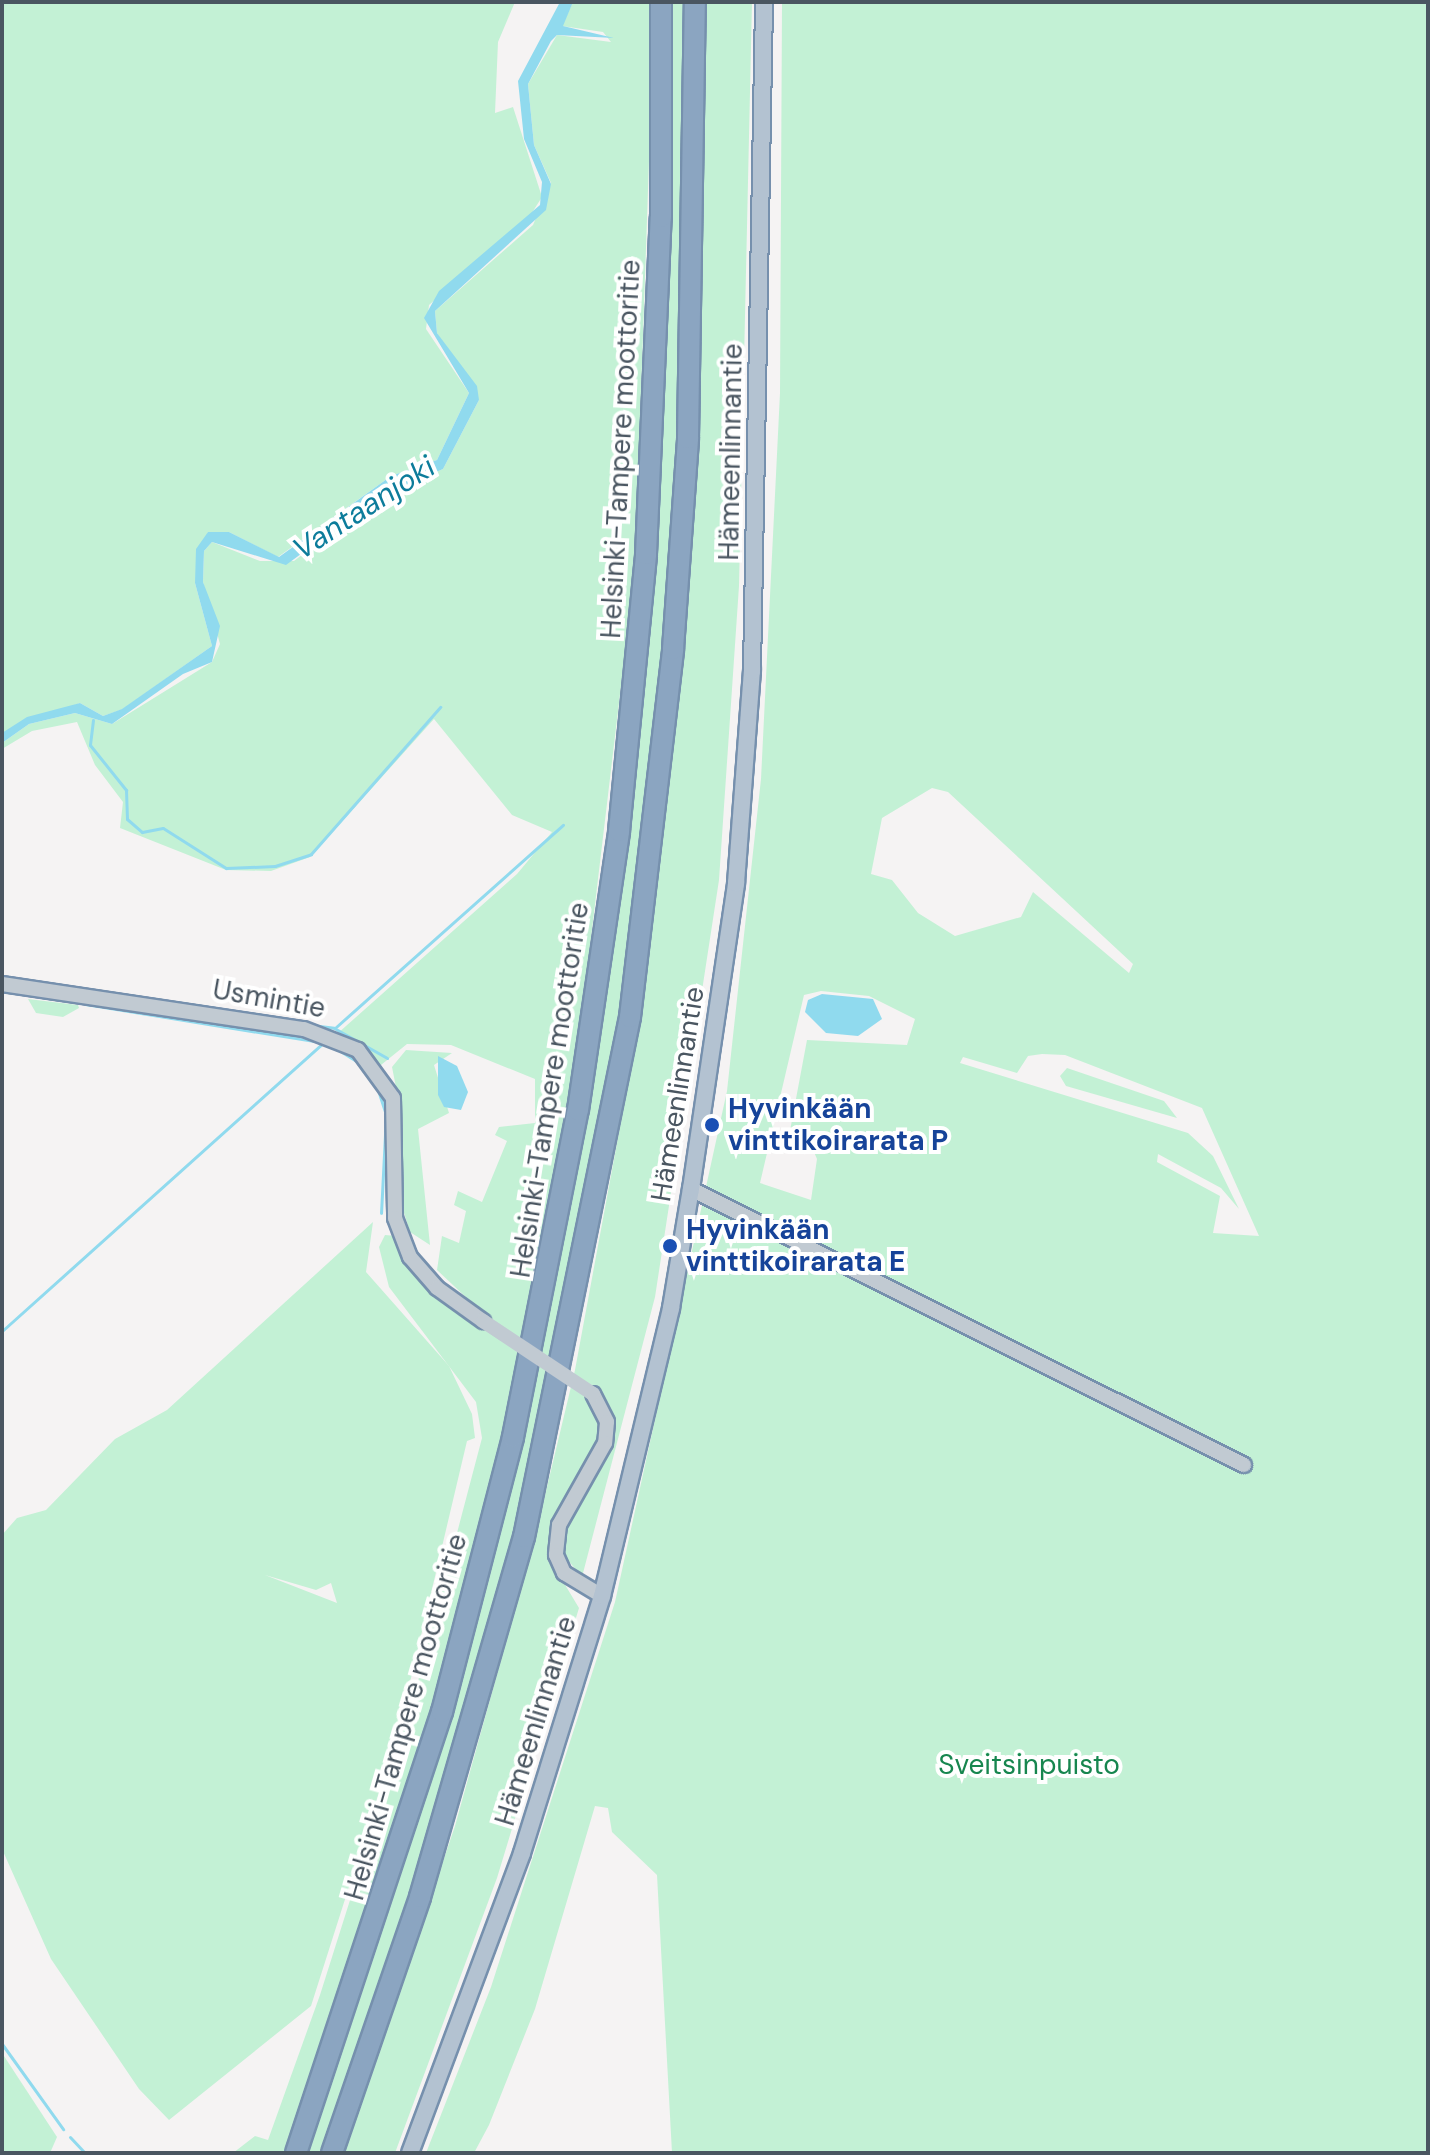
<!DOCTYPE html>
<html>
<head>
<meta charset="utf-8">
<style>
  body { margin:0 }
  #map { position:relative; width:1430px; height:2155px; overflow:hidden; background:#f5f3f3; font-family:"DM Sans",sans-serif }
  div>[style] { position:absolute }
  .green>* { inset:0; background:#c3f1d5 }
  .water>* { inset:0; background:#90daee }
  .stream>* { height:3px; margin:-1.5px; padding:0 1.5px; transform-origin:1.5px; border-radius:1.5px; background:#90daee }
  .roads { filter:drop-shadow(2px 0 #7690ad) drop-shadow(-2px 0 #7690ad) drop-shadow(0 2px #7690ad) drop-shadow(0 -2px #7690ad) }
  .minor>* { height:14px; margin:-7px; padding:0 7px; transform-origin:7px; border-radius:7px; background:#c1cad2 }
  .major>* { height:16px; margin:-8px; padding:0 8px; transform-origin:8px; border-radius:8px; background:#b3c2d1 }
  .highway>* { height:20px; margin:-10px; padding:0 10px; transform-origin:10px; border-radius:10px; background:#8ba5c1 }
  .minor-bridge>* { height:14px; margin:-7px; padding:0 7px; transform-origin:7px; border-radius:7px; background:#c1cad2 }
  .dots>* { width:22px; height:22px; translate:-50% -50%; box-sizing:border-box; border:4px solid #fff; border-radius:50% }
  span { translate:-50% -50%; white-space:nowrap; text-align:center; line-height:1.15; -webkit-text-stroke:8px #fff; paint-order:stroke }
  .street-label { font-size:28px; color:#4a5661 }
  .transit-label { font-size:28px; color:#164399; font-weight:700 }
  .left { translate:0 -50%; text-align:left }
  .park-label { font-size:28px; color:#17864f }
  .water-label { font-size:30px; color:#0c7c9b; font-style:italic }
  .frame { position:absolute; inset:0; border:4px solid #4a5661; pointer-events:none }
</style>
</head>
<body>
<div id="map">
  <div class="green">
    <i style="clip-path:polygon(2px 2px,515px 2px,498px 42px,495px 113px,513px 107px,542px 197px,528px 219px,429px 305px,426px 329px,469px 393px,437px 460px,391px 476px,278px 557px,229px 532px,208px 532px,195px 583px,212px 646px,123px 709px,103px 716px,80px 703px,2px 733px)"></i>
    <i style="clip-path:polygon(573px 2px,651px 2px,652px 74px,635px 568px,574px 1081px,507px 1420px,418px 1758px,286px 2153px,233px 2153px,255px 2136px,268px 2140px,320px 1995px,412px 1704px,482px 1438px,476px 1402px,389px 1287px,379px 1247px,385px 1235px,396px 1236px,420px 1278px,488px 1318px,437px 1270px,442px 1236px,459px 1243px,466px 1211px,454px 1205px,458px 1191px,482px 1202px,507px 1141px,495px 1135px,499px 1127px,535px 1123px,535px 1079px,451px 1045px,407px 1044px,381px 1065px,337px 1034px,517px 874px,552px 832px,512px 815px,434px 719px,310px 857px,271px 871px,226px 870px,120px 828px,123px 802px,95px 765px,77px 722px,32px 731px,2px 749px,2px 743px,29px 724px,75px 713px,112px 724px,212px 662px,220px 644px,203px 582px,204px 551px,212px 542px,260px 561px,294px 561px,377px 497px,443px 469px,479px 400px,437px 333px,435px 311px,533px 225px,551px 183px,534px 145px,528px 84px,557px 35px,611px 42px,603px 32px,562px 26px)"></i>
    <i style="clip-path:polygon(669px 2px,689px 2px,688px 250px,669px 624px,627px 984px,528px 1490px,459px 1750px,326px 2153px,304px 2153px,440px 1743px,584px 1121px,649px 626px,664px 401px)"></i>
    <i style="clip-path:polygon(706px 2px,752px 2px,739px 586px,719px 880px,655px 1297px,582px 1577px,562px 1553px,565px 1531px,609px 1452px,612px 1414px,596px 1389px,599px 1446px,551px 1533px,549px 1558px,579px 1608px,497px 1878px,395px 2153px,344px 2153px,455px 1826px,535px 1537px,575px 1370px,642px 1008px,695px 509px)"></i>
    <i style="clip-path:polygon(evenodd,782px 2px,1428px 2px,1428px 2153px,672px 2153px,657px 1875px,612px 1832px,608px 1808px,595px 1806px,535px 2009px,489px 2125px,474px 2153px,426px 2153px,491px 1987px,615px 1602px,727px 1091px,761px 779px,780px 393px,782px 2px,932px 788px,948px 792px,1133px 964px,1129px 973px,1033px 892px,1021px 917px,955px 936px,918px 913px,892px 880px,871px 874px,882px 818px,932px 788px,782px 2px,821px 991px,869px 996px,915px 1019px,907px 1045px,807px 1040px,789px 1136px,811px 1145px,817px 1159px,811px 1200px,760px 1183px,804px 995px,821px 991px,782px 2px,1042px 1054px,1065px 1055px,1202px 1108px,1259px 1236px,1213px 1233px,1220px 1196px,1157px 1162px,1158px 1154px,1221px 1188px,1239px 1209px,1213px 1156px,1188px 1133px,960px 1063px,963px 1057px,1017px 1073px,1028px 1056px,1042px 1054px)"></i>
    <i style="clip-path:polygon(28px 999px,78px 1005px,79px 1008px,63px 1017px,36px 1013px)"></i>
    <i style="clip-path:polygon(406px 1050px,452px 1053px,434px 1065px,449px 1113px,418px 1129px,430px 1245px,410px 1232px,401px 1203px,403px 1123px,392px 1067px)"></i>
    <i style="clip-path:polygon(1067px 1068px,1164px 1101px,1177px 1118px,1066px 1086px,1060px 1076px)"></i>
    <i style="clip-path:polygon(evenodd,373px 1222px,366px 1272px,449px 1366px,472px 1414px,475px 1438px,467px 1441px,398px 1733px,311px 2006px,169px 2120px,139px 2089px,51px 1959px,2px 1849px,2px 1535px,17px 1518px,46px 1510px,115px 1439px,167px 1410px,373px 1222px,265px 1575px,316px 1590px,331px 1583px,337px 1603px,265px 1575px)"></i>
    <i style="clip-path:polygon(2px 2053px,57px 2137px,50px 2153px,2px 2153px)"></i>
  </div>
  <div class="water">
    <i style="clip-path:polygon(560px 2px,573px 2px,563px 26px,614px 38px,557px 35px,551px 41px,528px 84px,534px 145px,551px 184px,546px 210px,435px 311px,437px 333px,477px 386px,479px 400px,443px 469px,377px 498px,286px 565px,212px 542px,204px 551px,203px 582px,220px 626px,212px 662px,183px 674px,112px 724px,75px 713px,29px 724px,2px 743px,2px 733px,27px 717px,80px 703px,103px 716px,122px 709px,212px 646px,195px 583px,196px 549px,208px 532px,229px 532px,279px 557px,391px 476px,437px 460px,469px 393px,424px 318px,439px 291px,540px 205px,542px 182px,524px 139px,518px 81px)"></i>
    <i style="clip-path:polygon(822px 994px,873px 999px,882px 1019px,858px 1036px,826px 1033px,805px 1012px,808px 1000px)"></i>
    <i style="clip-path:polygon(438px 1056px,457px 1066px,468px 1092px,461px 1110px,444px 1107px,438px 1095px)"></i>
  </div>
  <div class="stream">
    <i style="left:93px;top:720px;width:25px;rotate:97deg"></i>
    <i style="left:90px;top:745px;width:58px;rotate:51.3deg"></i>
    <i style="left:126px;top:790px;width:29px;rotate:88deg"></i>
    <i style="left:127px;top:819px;width:20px;rotate:41deg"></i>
    <i style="left:142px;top:832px;width:21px;rotate:-11deg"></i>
    <i style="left:163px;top:828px;width:75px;rotate:32.4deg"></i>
    <i style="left:226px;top:868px;width:49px;rotate:-2.3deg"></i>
    <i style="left:275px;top:866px;width:38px;rotate:-18deg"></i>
    <i style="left:311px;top:854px;width:196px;rotate:-48.7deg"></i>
    <i style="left:2px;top:991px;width:8px;rotate:7deg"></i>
    <i style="left:42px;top:997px;width:20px;rotate:9deg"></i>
    <i style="left:85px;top:1004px;width:237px;rotate:9.2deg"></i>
    <i style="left:311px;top:1025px;width:23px;rotate:7deg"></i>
    <i style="left:334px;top:1028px;width:61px;rotate:29.5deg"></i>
    <i style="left:336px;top:1027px;width:304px;rotate:-41.7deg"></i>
    <i style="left:337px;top:1049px;width:25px;rotate:32deg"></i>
    <i style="left:377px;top:1087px;width:29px;rotate:72deg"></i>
    <i style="left:386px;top:1115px;width:98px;rotate:92.9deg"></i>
    <i style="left:2px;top:1331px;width:431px;rotate:-41.9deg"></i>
    <i style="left:2px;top:2044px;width:105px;rotate:54.3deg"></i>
    <i style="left:70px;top:2137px;width:22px;rotate:47deg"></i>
  </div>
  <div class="roads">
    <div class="minor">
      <i style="left:2px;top:984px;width:305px;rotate:8.5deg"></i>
      <i style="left:304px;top:1029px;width:58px;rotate:21.3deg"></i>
      <i style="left:358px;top:1050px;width:59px;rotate:53.9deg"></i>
      <i style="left:393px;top:1098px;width:120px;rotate:89deg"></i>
      <i style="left:395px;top:1218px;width:42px;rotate:69deg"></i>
      <i style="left:410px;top:1257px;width:41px;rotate:48.9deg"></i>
      <i style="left:437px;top:1288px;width:57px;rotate:35.7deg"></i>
      <i style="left:691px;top:1189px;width:618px;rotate:26.52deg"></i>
      <i style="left:593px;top:1394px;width:31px;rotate:63deg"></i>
      <i style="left:607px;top:1422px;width:21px;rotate:95deg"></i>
      <i style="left:605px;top:1443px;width:94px;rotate:119.3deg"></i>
      <i style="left:559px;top:1525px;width:30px;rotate:96deg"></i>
      <i style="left:556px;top:1555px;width:20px;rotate:66deg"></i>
      <i style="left:564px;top:1573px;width:44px;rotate:31.2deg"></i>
    </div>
    <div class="major">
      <i style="left:410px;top:2153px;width:320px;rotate:-69.5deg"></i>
      <i style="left:522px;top:1853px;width:269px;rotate:-72.7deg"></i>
      <i style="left:602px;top:1596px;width:296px;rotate:-76.5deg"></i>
      <i style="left:671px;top:1308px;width:121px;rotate:-80.5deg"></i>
      <i style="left:691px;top:1189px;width:309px;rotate:-81.6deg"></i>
      <i style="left:736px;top:883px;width:213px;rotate:-85.7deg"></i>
      <i style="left:752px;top:671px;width:669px;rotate:-88.97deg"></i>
    </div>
    <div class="highway">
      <i style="left:296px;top:2153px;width:465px;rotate:-71.7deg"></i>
      <i style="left:442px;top:1712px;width:284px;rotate:-75.5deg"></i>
      <i style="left:513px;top:1437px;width:333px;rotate:-78.8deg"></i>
      <i style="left:578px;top:1110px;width:282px;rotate:-81.6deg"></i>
      <i style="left:619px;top:831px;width:278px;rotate:-84.4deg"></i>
      <i style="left:646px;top:554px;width:337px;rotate:-87.5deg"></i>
      <i style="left:661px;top:217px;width:215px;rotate:-90deg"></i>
      <i style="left:332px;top:2153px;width:271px;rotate:-71deg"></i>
      <i style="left:420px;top:1897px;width:375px;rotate:-73.9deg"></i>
      <i style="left:524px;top:1537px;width:531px;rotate:-78.48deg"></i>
      <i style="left:630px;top:1017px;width:371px;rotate:-83.3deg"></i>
      <i style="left:673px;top:649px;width:212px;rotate:-85.9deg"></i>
      <i style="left:688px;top:438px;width:436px;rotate:-89.1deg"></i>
    </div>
  </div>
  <div class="minor-bridge">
    <i style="left:483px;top:1321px;width:132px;rotate:33.6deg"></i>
  </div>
  <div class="dots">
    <i style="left:712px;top:1125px;background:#1a4fb4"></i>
    <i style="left:670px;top:1246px;background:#1a4fb4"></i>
  </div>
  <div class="street-label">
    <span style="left:621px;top:449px;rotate:-87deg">Helsinki-Tampere moottoritie</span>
    <span style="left:731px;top:452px;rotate:-89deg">Hämeenlinnantie</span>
    <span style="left:269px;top:999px;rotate:10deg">Usmintie</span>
    <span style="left:550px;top:1090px;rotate:-81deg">Helsinki-Tampere moottoritie</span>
    <span style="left:678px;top:1094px;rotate:-81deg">Hämeenlinnantie</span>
    <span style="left:406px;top:1717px;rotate:-74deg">Helsinki-Tampere moottoritie</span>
    <span style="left:536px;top:1721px;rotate:-73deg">Hämeenlinnantie</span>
  </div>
  <div class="transit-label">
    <span class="left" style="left:728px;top:1125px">Hyvinkään<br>vinttikoirarata P</span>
    <span class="left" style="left:686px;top:1246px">Hyvinkään<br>vinttikoirarata E</span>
  </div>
  <div class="park-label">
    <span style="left:1029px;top:1765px">Sveitsinpuisto</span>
  </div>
  <div class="water-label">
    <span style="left:364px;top:508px;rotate:-33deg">Vantaanjoki</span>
  </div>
  <div class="frame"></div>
</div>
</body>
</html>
